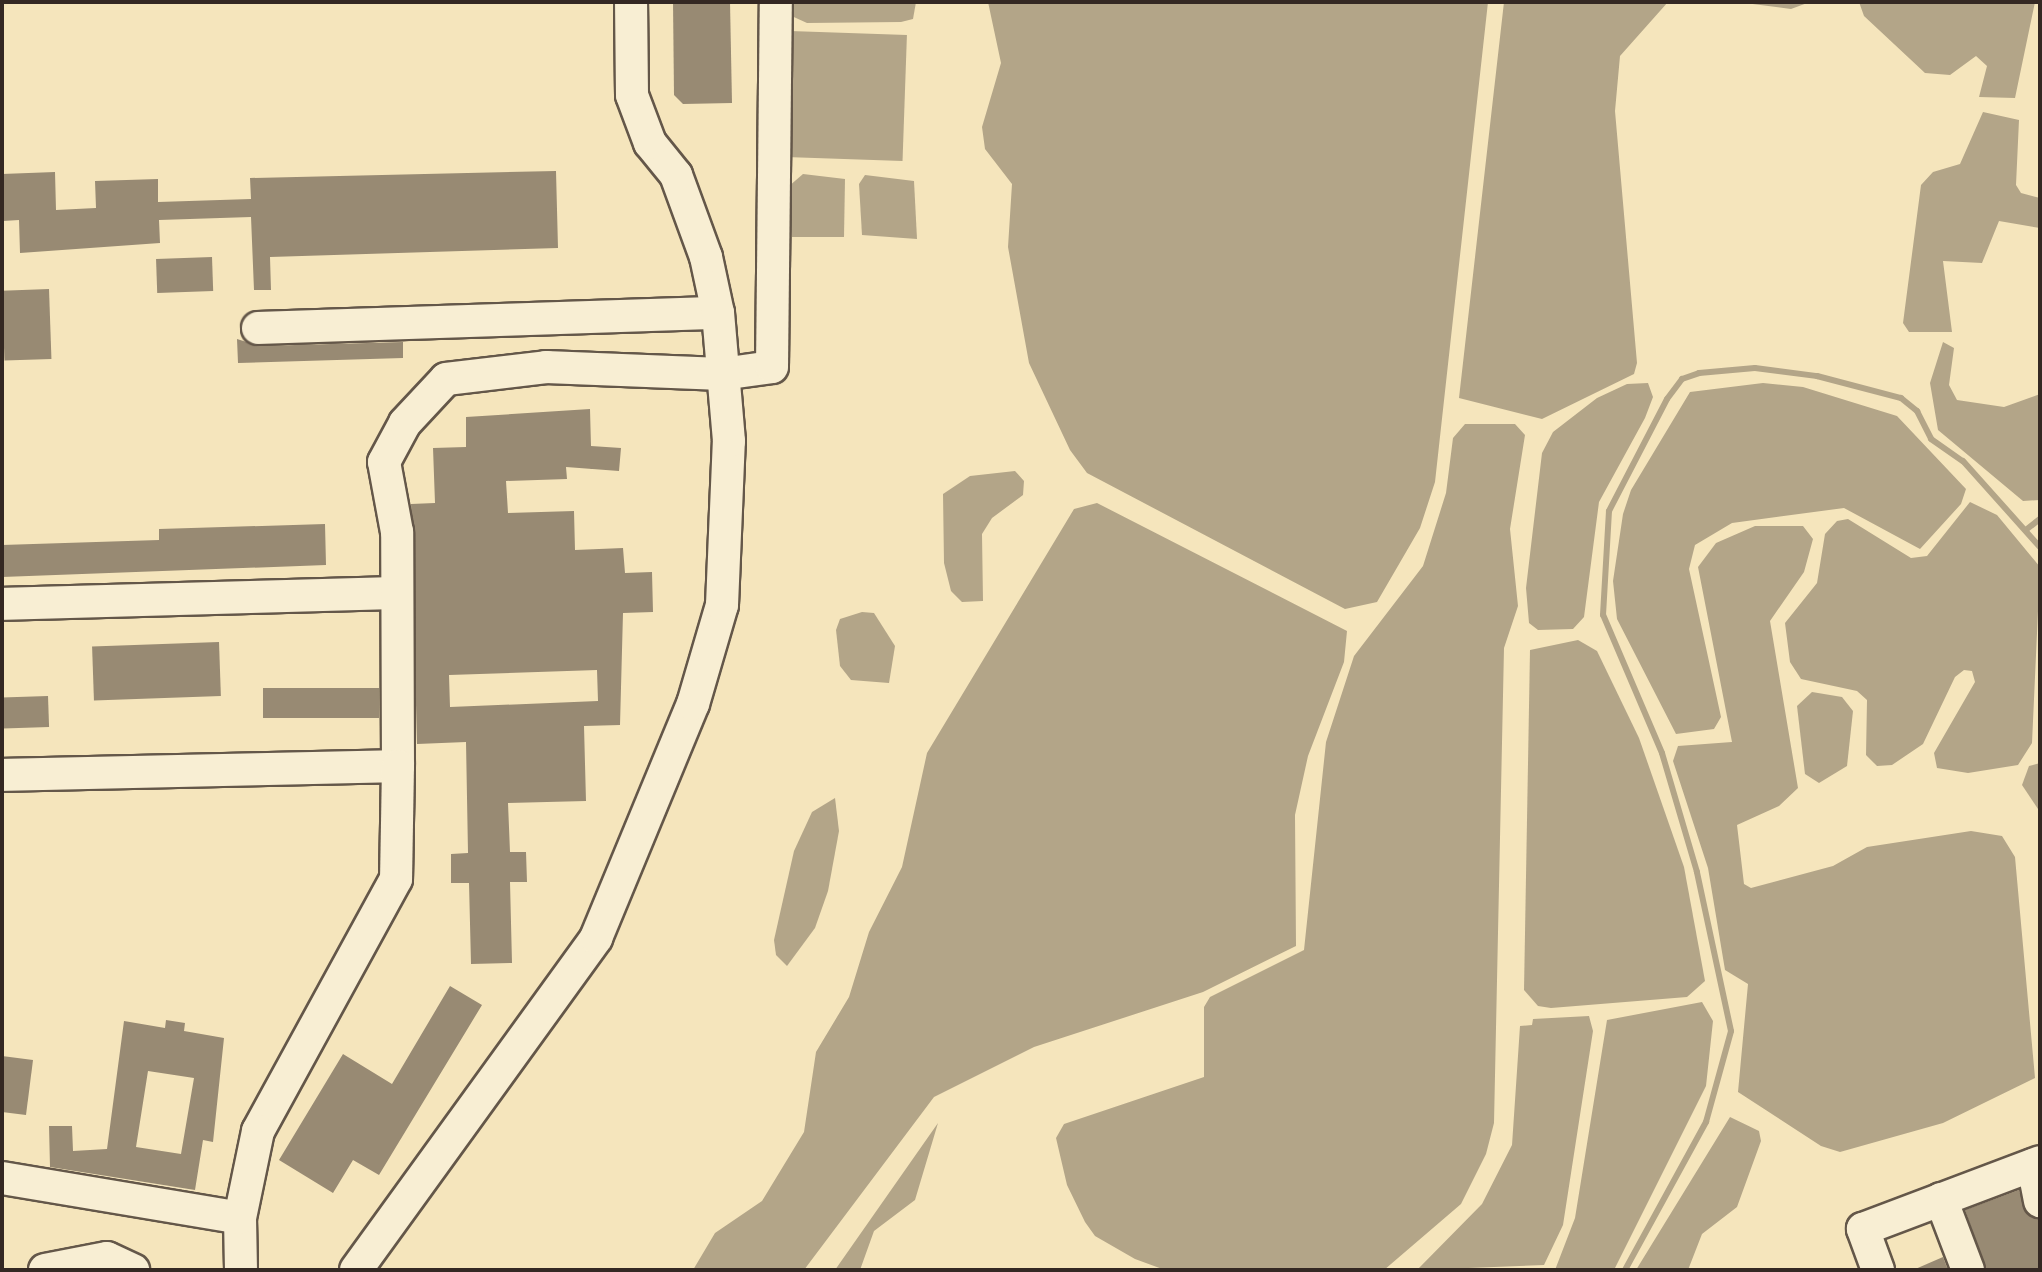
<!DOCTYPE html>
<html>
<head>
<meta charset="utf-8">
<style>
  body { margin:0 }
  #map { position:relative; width:2042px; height:1272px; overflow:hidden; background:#f5e5bc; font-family:"Libre Bodoni",serif }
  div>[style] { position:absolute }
  .water>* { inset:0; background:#b3a588; transform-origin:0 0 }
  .stream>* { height:6px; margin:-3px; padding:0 3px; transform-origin:3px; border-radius:3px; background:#b3a588 }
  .building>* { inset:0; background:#988a73; transform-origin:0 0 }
  .roads { filter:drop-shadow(2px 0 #645749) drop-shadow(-2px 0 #645749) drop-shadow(0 2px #645749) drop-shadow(0 -2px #645749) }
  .minor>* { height:32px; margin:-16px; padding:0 16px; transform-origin:16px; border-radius:16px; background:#f8eed3 }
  span { translate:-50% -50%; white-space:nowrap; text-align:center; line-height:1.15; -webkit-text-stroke:5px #f8eed3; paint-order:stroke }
  .frame { position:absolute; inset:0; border:4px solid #342823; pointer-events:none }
</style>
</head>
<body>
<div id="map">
  <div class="water">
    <i style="clip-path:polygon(785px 2px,916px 2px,913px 19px,901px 22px,807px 23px,785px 13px)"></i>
    <i style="clip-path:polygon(988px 2px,1488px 2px,1435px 482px,1420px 528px,1377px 602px,1345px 609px,1087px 473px,1070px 450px,1029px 363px,1008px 247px,1012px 184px,985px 149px,982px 127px,1001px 63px)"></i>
    <i style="clip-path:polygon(1504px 2px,1668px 2px,1620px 56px,1615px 111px,1637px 363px,1634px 374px,1542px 419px,1459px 398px)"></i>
    <i style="clip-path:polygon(1737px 2px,1810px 2px,1791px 9px)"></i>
    <i style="clip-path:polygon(1859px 2px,2035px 2px,2015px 98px,1979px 97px,1987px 66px,1976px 56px,1950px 75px,1925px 73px,1864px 16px)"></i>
    <i style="left:790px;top:31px;width:117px;height:126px;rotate:2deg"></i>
    <i style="clip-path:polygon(1983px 112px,2019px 120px,2016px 185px,2021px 193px,2040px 198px,2040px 228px,1999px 221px,1982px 263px,1943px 261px,1952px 332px,1909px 332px,1903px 323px,1921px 185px,1933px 172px,1960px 164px)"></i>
    <i style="clip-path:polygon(803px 174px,845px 179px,844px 237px,792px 237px,788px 187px)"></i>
    <i style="clip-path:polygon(865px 175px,914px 181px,917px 239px,862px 235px,859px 184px)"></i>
    <i style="clip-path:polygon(1943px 342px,1954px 348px,1949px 385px,1957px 400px,2004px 407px,2040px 394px,2040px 500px,2023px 501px,1938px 430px,1930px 383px)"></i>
    <i style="clip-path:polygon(1648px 383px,1653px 397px,1645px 418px,1599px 502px,1584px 617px,1573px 629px,1538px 630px,1529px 623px,1526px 588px,1542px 453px,1553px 432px,1597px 398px,1627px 384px)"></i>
    <i style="clip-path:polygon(1763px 383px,1803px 387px,1897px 416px,1966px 489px,1961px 504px,1920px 549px,1844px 508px,1732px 523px,1695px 545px,1689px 569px,1721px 717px,1714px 729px,1676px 734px,1617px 619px,1613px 581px,1623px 514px,1631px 490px,1690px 392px)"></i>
    <i style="clip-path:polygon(1465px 424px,1515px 424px,1525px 435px,1510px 529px,1518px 606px,1504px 648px,1494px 1123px,1486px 1154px,1461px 1204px,1384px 1270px,1165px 1270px,1135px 1259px,1095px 1236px,1085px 1222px,1067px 1185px,1056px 1138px,1064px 1124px,1204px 1077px,1204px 1007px,1210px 997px,1304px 950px,1326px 742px,1354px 656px,1423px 566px,1446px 493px,1453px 438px)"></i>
    <i style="clip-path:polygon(1015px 471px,1024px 481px,1023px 495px,992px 518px,982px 534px,983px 601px,962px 602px,951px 591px,944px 563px,943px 494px,970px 476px)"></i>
    <i style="clip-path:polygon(1970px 502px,1997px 515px,2040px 567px,2032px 743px,2018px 765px,1968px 773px,1937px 768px,1934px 753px,1975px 682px,1972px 671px,1964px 670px,1955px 677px,1923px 744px,1892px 765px,1877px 766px,1866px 755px,1867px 700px,1857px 691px,1801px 679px,1790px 662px,1785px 623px,1817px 583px,1825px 534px,1837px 521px,1848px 519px,1911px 558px,1927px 556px)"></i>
    <i style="clip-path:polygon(1097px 503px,1347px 631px,1344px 662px,1308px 756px,1295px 815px,1296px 946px,1203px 992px,1034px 1047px,934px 1097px,804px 1270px,693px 1270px,715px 1233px,762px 1201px,804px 1132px,816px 1052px,849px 997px,869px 932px,902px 867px,927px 753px,1074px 509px)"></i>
    <i style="clip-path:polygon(1755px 526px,1803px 526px,1813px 539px,1804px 572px,1770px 621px,1798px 788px,1779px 806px,1737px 825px,1744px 884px,1751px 888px,1833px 866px,1867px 847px,1971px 831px,2002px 836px,2015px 857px,2035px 1078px,1943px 1123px,1840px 1152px,1821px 1146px,1738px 1092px,1748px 984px,1725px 970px,1708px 868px,1673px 761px,1678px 746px,1732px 742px,1698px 567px,1716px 543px)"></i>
    <i style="clip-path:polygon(862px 612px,874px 613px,895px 646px,889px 683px,851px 680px,840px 666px,836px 630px,840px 619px)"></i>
    <i style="clip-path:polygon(1578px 640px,1597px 651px,1639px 738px,1684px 867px,1705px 981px,1687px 997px,1551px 1008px,1538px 1006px,1524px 990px,1530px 650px)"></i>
    <i style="clip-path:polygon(1812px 692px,1842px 697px,1853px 711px,1847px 766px,1819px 783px,1805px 774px,1797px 706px)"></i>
    <i style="clip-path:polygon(2040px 763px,2040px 812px,2022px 785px,2029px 766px)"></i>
    <i style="clip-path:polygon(835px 798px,839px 831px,828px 891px,815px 928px,787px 966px,776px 955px,774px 940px,794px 851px,812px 812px)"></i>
    <i style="clip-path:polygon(1702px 1002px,1713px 1021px,1706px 1086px,1614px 1270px,1555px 1270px,1575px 1218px,1607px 1020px)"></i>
    <i style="clip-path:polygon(1589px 1016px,1593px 1031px,1563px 1225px,1544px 1265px,1417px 1270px,1482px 1204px,1512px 1145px,1520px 1026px,1532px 1025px,1533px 1019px)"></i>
    <i style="clip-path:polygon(1730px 1117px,1759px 1131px,1761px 1141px,1737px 1207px,1702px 1234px,1688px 1270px,1636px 1270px)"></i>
    <i style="clip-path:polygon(938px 1123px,915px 1200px,874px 1231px,860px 1270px,835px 1270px)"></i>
  </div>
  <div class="stream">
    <i style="left:2027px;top:529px;width:16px;rotate:-38deg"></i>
    <i style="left:1625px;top:1270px;width:169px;rotate:-61.3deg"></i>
    <i style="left:1706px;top:1122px;width:94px;rotate:-74.6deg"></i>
    <i style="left:1731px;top:1031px;width:163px;rotate:-102.1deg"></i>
    <i style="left:1697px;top:872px;width:124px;rotate:-106.4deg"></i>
    <i style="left:1662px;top:753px;width:150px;rotate:-113.1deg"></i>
    <i style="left:1603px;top:615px;width:104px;rotate:-86.7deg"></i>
    <i style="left:1609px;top:511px;width:126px;rotate:-62.6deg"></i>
    <i style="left:1667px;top:399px;width:25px;rotate:-53deg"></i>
    <i style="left:1682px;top:379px;width:18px;rotate:-19deg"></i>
    <i style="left:1699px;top:373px;width:56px;rotate:-5.1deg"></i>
    <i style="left:1755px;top:368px;width:63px;rotate:7.4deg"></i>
    <i style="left:1817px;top:376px;width:87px;rotate:14.7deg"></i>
    <i style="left:1901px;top:398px;width:21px;rotate:39deg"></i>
    <i style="left:1917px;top:411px;width:31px;rotate:63deg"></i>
    <i style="left:1931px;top:439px;width:39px;rotate:35deg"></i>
    <i style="left:1963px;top:461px;width:115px;rotate:48.2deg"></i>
  </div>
  <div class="building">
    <i style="clip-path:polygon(673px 2px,730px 2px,732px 103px,683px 104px,674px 95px)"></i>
    <i style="clip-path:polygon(556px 171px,558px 248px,270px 257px,271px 290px,254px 290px,251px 217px,159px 220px,160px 243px,20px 253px,19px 220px,3px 221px,2px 174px,55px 172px,56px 210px,96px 208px,95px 181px,158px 179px,158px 202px,251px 199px,250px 178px)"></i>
    <i style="left:212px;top:257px;width:34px;height:56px;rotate:88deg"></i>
    <i style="left:49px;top:289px;width:70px;height:47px;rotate:88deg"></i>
    <i style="clip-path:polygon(237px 339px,259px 346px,403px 342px,403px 358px,238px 363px)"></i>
    <i style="clip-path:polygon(evenodd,590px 409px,591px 446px,621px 448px,619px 471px,566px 467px,567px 479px,506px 481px,508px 513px,574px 511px,575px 550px,623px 548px,625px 573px,652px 572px,653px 612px,623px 613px,620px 725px,584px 726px,586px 801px,508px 803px,510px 852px,526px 852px,527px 882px,510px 882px,512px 963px,471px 964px,469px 883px,451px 883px,451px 854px,468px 853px,466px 742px,417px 744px,411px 504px,435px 503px,433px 448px,466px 447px,466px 417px,590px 409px,597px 670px,598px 701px,450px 707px,449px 675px,597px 670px)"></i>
    <i style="clip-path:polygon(325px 524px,326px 565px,2px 577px,2px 545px,159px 540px,159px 529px)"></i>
    <i style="left:219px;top:642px;width:54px;height:127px;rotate:88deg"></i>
    <i style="left:379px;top:688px;width:30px;height:116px;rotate:90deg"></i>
    <i style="left:48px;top:696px;width:31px;height:46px;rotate:88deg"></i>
    <i style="clip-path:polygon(450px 986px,482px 1005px,379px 1175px,353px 1160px,333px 1193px,279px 1160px,343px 1054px,392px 1084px)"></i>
    <i style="clip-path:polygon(evenodd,166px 1020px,185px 1023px,184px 1031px,224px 1038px,213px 1142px,203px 1140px,195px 1190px,50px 1167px,49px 1126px,72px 1126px,73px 1151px,107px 1149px,124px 1021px,165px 1028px,166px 1020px,148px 1071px,194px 1078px,181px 1154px,136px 1147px,148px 1071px)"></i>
    <i style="clip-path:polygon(2px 1056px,33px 1060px,26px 1115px,2px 1112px)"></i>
    <i style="clip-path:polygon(2019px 1190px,2026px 1212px,2040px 1219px,2040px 1270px,1986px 1270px,1965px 1210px)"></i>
    <i style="clip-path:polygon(1943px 1257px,1948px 1270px,1913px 1270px)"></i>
  </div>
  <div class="roads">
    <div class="minor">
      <i style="left:258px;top:328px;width:460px;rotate:-1.9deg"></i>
      <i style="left:2px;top:604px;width:395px;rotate:-1.6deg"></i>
      <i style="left:398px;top:766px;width:234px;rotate:-90.2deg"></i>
      <i style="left:397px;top:532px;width:71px;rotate:-100.5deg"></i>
      <i style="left:384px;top:462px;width:44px;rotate:-61.7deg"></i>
      <i style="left:405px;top:423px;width:60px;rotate:-47deg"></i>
      <i style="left:446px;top:379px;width:101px;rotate:-6.8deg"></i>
      <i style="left:546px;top:367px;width:176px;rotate:2.3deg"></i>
      <i style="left:722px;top:374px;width:50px;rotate:-8deg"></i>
      <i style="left:772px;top:367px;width:365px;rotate:-89.4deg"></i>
      <i style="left:2px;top:775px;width:396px;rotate:-1.3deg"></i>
      <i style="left:398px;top:766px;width:113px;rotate:91deg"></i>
      <i style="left:396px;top:879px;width:287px;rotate:118.7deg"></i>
      <i style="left:258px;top:1131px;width:89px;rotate:101.7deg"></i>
      <i style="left:240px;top:1218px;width:52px;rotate:88.9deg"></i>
      <i style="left:2033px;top:1165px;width:37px;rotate:79deg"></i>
      <i style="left:2px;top:1178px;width:241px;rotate:9.5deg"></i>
      <i style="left:1941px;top:1199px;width:76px;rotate:69.2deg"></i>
      <i style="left:45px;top:1270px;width:63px;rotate:-11deg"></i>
      <i style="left:107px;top:1258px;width:29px;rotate:25deg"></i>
      <i style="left:356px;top:1270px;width:410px;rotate:-54.1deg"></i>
      <i style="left:596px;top:938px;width:253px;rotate:-67.5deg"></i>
      <i style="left:693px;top:704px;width:103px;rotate:-73.7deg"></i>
      <i style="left:722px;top:605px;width:164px;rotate:-87.6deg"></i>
      <i style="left:729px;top:441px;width:128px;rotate:-94.9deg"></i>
      <i style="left:718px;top:313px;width:57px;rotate:-102.1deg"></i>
      <i style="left:706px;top:257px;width:87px;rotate:-110.1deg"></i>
      <i style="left:676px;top:175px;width:41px;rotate:-129.1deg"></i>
      <i style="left:650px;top:143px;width:51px;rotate:-110.6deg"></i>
      <i style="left:632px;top:95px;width:93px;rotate:-90.6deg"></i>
      <i style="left:1878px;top:1270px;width:44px;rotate:-110.1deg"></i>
      <i style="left:1863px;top:1229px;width:189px;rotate:-20.7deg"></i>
    </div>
  </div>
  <div class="frame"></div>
</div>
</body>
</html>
